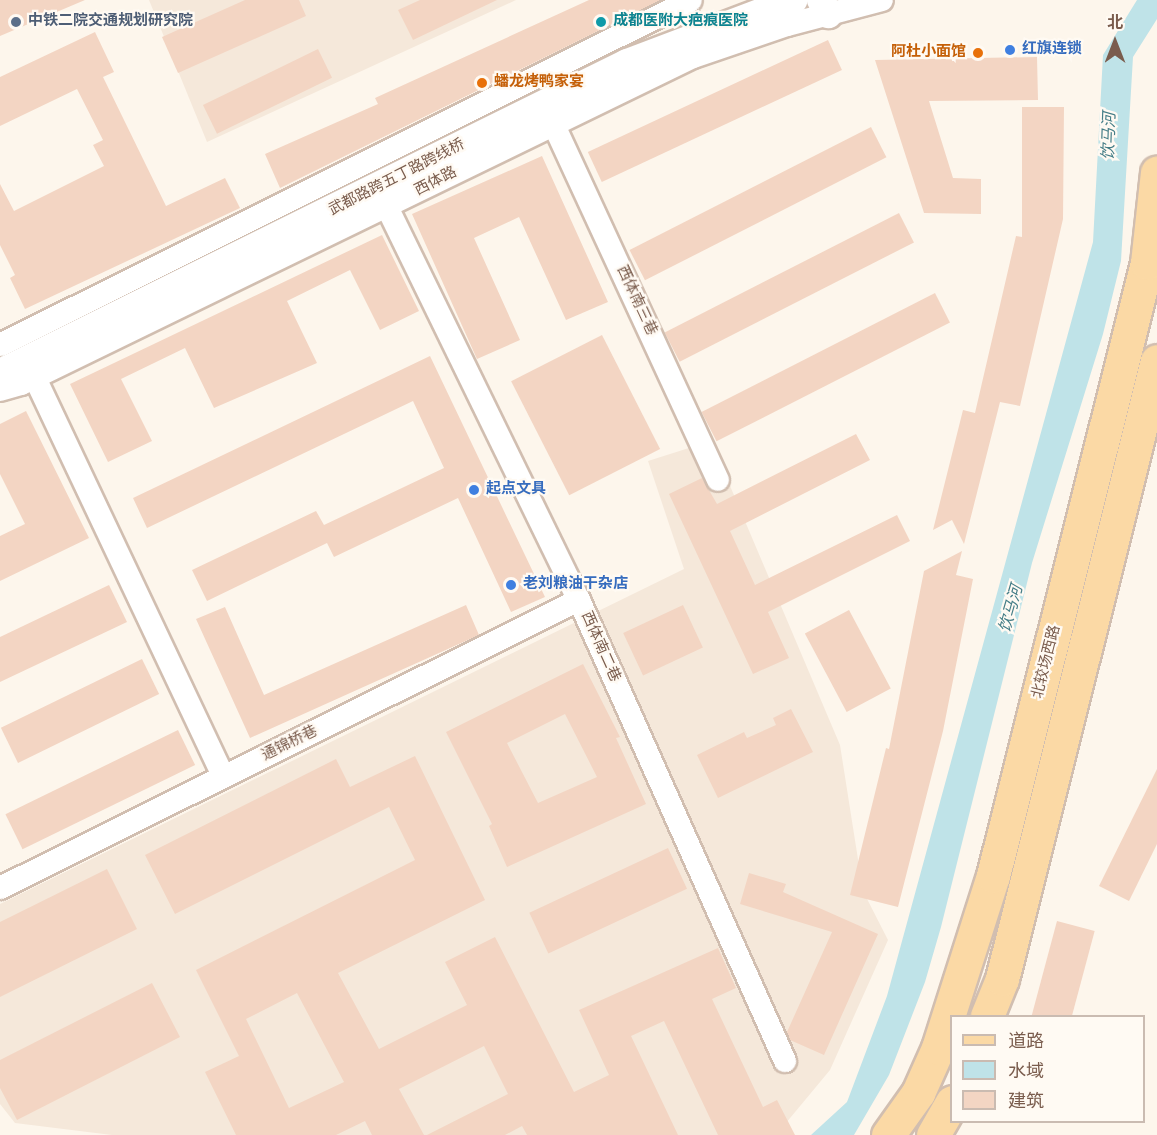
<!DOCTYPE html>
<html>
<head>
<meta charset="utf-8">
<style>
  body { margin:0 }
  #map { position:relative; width:1157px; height:1135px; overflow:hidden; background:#fdf6ec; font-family:Overpass,"Noto Sans SC",sans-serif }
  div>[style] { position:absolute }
  .residential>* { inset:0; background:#f5e8da }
  .water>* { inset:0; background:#bfe3e8 }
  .building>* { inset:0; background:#f3d5c3; transform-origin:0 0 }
  .roads { filter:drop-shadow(2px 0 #d1beb0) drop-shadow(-2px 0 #d1beb0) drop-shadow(0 2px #d1beb0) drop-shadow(0 -2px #d1beb0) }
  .minor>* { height:22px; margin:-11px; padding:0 11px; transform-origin:11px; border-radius:11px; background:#fff }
  .tertiary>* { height:28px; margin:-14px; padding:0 14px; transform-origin:14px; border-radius:14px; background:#fff }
  .primary>* { height:33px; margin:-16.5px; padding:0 16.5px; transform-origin:16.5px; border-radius:16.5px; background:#fbd9a5 }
  .dots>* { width:16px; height:16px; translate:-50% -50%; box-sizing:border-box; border:3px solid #fffaf3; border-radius:50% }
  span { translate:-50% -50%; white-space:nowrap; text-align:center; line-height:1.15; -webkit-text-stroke:4.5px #fffaf3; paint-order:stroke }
  .service-label { font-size:15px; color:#4e5e75; font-weight:700 }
  .left { translate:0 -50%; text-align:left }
  .culture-label { font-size:15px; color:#0d838f; font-weight:700 }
  .shop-label { font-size:15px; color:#366cbe; font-weight:700 }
  .food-label { font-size:15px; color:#c56008; font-weight:700 }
  .right { translate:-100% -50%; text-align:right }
  .street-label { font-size:15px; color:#7a5c4d }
  .water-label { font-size:16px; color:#437c86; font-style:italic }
  .legend { position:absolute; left:950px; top:1015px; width:195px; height:108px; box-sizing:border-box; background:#fffaf3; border:2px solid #cabbb1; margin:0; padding:8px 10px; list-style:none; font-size:18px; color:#7a5c4d }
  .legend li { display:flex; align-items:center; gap:12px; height:30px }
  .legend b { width:30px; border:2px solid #cabbb1 }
  .north { position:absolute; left:1085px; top:12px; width:60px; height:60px; -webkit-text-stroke:4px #fffaf3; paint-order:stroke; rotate:0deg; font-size:16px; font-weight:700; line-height:24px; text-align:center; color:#7a5c4d }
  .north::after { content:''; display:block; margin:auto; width:21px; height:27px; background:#7a5c4d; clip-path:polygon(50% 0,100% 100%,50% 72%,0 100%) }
</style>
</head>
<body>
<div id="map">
  <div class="residential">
    <i style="clip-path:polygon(149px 0,516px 0,207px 142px)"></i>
    <i style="clip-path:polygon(711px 441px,840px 745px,863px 891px,888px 940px,830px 1070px,776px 1135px,112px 1135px,15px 1123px,0 1104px,0 904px,684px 569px,648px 461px)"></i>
  </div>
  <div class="water">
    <i style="clip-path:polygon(1137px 0,1157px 0,1157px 19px,1133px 57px,1121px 261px,1103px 334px,1032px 563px,941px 927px,925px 982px,889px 1075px,854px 1135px,811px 1135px,847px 1102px,887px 996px,1093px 242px,1103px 55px)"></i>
  </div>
  <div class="building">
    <i style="clip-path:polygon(0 0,85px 0,0 36px)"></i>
    <i style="clip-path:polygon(245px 0,299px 0,306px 16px,178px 73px,162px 37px)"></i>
    <i style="clip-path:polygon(420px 0,497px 0,413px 40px,398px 10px)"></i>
    <i style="clip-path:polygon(589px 0,661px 0,280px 188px,265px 154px,378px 104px,375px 98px)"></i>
    <i style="clip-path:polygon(95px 32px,114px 72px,103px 77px,166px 206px,225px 178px,240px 208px,25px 309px,10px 278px,15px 275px,0 245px,0 184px,14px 211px,104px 166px,93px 145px,103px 140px,77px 89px,0 126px,0 77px)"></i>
    <i style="left:828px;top:40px;width:33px;height:265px;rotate:65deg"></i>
    <i style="left:318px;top:49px;width:32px;height:128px;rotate:64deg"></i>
    <i style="clip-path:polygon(1037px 57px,1038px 100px,929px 101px,953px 178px,981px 179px,981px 214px,924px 213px,875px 60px)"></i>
    <i style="clip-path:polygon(1022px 107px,1064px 107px,1063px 219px,1020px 406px,1000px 402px,964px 544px,952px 520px,933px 530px,963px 410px,975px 413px,1016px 236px,1022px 237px)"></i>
    <i style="left:871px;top:127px;width:34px;height:271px;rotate:63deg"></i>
    <i style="clip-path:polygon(542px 156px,608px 302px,566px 320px,519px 217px,474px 238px,520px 340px,477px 359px,412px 214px)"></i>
    <i style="left:899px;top:213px;width:33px;height:263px;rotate:63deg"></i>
    <i style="clip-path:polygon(382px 235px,419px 311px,380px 330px,350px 270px,287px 301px,317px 363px,214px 408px,185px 348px,121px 379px,152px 441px,108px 462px,70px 384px)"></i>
    <i style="left:935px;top:293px;width:33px;height:262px;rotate:63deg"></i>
    <i style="left:602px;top:335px;width:128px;height:102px;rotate:63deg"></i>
    <i style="clip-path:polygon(430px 356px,545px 597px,511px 612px,458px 498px,334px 557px,327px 543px,207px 601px,192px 570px,316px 511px,324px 525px,444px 468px,413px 401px,147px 528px,133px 498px)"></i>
    <i style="clip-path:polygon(26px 411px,89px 538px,0 581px,0 536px,25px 524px,0 474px,0 424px)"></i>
    <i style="clip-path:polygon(856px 434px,870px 460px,730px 531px,755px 585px,897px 515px,910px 541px,768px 612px,789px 658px,753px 674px,669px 494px,702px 478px,717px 504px)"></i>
    <i style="clip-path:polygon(962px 551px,956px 575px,973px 579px,943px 731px,898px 907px,850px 895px,886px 748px,889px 749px,924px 571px)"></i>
    <i style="clip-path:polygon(109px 585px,127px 622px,0 682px,0 637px)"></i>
    <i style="clip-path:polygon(466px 605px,479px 635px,250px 738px,196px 619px,225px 607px,264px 695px)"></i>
    <i style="left:683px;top:605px;width:47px;height:66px;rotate:65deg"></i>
    <i style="left:849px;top:610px;width:89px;height:50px;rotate:62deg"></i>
    <i style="left:142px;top:659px;width:39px;height:157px;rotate:64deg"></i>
    <i style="clip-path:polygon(evenodd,583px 664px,620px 737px,616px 738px,646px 804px,507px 867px,489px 826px,492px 824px,446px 732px,583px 664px,565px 714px,597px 777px,538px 803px,507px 743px,565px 714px)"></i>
    <i style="clip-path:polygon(791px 709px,813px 752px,718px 798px,697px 755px,744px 732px,747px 738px,776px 725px,773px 718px)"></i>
    <i style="left:178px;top:730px;width:39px;height:192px;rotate:64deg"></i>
    <i style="clip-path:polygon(evenodd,415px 756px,485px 900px,338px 973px,379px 1049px,467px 1005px,445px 962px,495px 937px,574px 1092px,609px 1075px,579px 1010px,718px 948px,736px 988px,712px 999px,763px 1107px,777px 1100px,795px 1135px,718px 1135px,664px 1021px,631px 1036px,678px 1135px,527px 1135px,522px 1126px,505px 1135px,427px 1135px,508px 1094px,484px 1046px,399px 1089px,424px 1135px,372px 1135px,365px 1121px,336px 1135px,236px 1135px,205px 1072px,239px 1056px,196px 970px,415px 860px,389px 807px,175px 914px,145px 855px,336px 759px,350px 787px,415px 756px,297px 993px,344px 1082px,289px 1108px,246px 1019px,297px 993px)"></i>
    <i style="clip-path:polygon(1157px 769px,1157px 844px,1129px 901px,1099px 886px)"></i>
    <i style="left:668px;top:848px;width:45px;height:153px;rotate:65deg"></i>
    <i style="clip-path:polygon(107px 869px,137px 929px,0 997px,0 922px)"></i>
    <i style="clip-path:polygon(749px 873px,786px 884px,783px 892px,878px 934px,824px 1055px,790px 1040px,787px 1032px,832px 932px,740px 904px)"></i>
    <i style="left:1057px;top:921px;width:39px;height:99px;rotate:15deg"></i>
    <i style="clip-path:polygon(152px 983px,180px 1037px,17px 1120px,0 1088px,0 1060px)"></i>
  </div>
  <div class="roads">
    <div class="minor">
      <i style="left:553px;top:123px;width:393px;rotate:65.2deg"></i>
      <i style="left:387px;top:207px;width:437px;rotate:64deg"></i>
      <i style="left:579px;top:600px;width:505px;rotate:65.92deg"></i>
      <i style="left:0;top:345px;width:772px;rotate:-26.53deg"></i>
      <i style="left:35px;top:378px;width:441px;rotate:64.7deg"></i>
      <i style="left:0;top:390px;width:22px;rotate:-16deg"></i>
      <i style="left:21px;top:384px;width:747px;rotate:-25.95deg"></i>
      <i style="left:693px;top:57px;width:99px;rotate:-18.8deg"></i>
      <i style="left:787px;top:25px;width:98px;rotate:-14.7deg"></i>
      <i style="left:0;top:888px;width:647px;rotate:-26.45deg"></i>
    </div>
    <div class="tertiary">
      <i style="left:821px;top:0;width:16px;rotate:63deg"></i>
      <i style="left:0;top:373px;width:699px;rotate:-26.31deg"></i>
      <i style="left:627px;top:63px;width:178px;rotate:-20.7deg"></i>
    </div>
    <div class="primary">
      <i style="left:987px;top:1016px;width:40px;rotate:-68deg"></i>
      <i style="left:1002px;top:979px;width:637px;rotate:-75.92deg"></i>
      <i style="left:888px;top:1135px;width:52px;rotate:-54.5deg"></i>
      <i style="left:918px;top:1093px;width:49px;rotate:-66deg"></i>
      <i style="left:938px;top:1048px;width:181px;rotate:-72.3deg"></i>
      <i style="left:993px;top:876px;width:632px;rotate:-75.9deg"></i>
      <i style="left:1147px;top:263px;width:91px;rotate:-83.7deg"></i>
      <i style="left:933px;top:1135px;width:38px;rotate:-60deg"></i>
    </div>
  </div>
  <div class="dots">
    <i style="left:16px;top:22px;background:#5c6f8a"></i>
    <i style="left:601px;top:22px;background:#0f9aa8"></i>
    <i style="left:1010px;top:50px;background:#3f7fe0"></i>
    <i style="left:978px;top:53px;background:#e8710a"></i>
    <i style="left:482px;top:83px;background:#e8710a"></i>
    <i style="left:474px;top:490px;background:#3f7fe0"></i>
    <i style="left:511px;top:585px;background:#3f7fe0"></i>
  </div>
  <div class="service-label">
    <span class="left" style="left:28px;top:22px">中铁二院交通规划研究院</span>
  </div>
  <div class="culture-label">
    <span class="left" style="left:613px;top:22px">成都医附大疤痕医院</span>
  </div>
  <div class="shop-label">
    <span class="left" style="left:1022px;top:50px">红旗连锁</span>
    <span class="left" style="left:486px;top:490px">起点文具</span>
    <span class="left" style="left:523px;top:585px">老刘粮油干杂店</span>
  </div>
  <div class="food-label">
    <span class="right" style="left:966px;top:53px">阿杜小面馆</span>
    <span class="left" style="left:494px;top:83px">蟠龙烤鸭家宴</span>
  </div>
  <div class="street-label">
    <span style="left:397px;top:178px;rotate:-27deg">武都路跨五丁路跨线桥</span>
    <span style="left:436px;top:182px;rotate:-27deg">西体路</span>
    <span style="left:636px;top:301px;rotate:65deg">西体南三巷</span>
    <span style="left:600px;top:647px;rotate:66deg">西体南二巷</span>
    <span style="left:1047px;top:662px;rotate:-76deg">北较场西路</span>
    <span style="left:290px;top:744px;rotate:-26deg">通锦桥巷</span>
  </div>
  <div class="water-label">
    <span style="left:1110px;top:136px;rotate:-88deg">饮马河</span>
    <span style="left:1012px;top:609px;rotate:-74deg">饮马河</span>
  </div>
  <ul class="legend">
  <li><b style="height:8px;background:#fbd9a5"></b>道路</li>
  <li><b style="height:16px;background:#bfe3e8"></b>水域</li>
  <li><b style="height:16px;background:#f3d5c3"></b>建筑</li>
  </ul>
  <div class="north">北</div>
</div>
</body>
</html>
